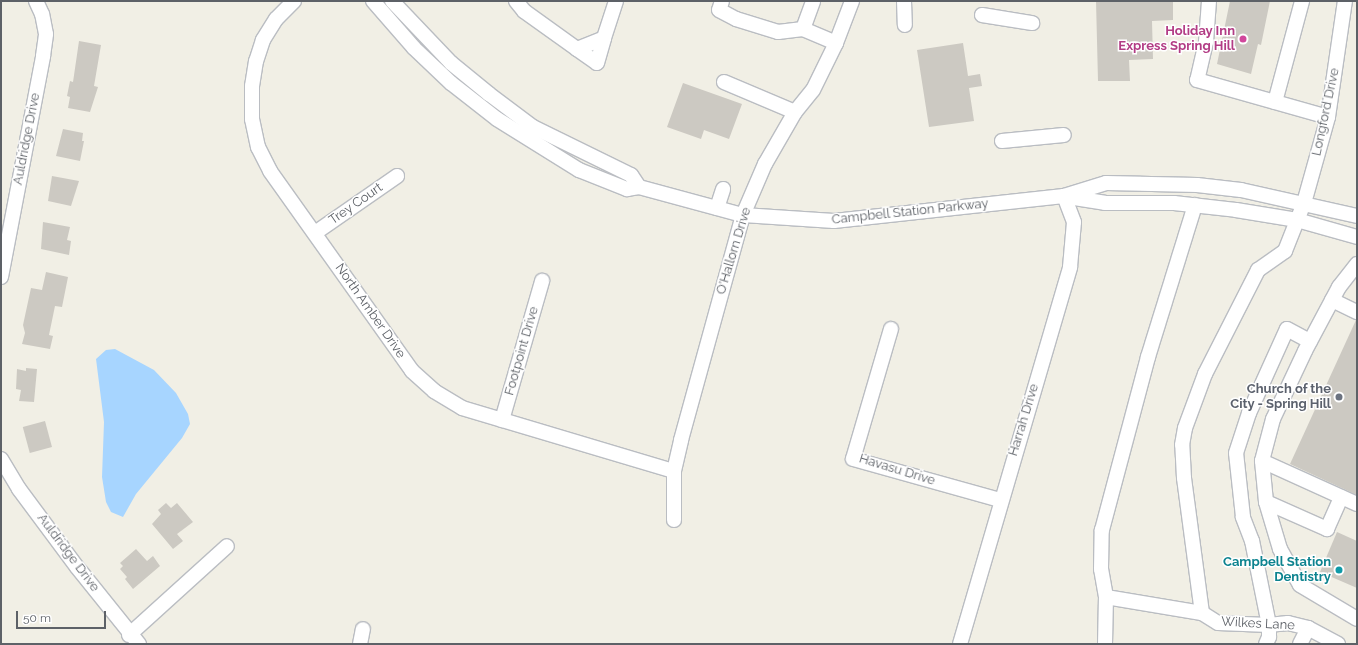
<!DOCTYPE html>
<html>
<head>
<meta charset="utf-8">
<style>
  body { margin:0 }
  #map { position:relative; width:1358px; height:645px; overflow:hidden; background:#f1efe5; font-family:Raleway,sans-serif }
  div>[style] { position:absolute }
  .water>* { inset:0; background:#a7d5ff }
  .building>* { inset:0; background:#ccc9c2; transform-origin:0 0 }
  .roads { filter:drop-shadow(1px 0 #babdc2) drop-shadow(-1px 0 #babdc2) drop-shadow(0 1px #babdc2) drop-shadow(0 -1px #babdc2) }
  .minor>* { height:14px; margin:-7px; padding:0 7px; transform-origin:7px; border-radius:7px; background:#fff }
  .dots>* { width:11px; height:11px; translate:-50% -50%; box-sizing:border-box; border:2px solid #fff; border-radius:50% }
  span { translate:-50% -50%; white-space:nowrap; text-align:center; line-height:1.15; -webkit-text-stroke:3px #fff; paint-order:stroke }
  .hotel-label { font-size:13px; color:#b23c85; font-weight:700 }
  .right { translate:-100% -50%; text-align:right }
  .street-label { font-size:13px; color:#5d6167 }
  .worship-label { font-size:13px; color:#5b616d; font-weight:700 }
  .culture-label { font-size:13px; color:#0d838f; font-weight:700 }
  .frame { position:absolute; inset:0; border:2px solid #5d6167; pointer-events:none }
  .scale { position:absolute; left:16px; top:611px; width:90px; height:18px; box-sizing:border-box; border:2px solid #5d6167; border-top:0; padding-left:5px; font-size:12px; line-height:14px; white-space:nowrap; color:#5d6167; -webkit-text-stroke:3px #fff; paint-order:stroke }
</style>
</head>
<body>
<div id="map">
  <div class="water">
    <i style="clip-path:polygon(115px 349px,154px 370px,176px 393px,188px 414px,190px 424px,182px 438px,136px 494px,123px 517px,111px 512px,106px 502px,102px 477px,104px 422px,96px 359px,106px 350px)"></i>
  </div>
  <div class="building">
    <i style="clip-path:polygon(1096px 1px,1173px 1px,1173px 20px,1152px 21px,1153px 59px,1129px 60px,1130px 81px,1098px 81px)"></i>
    <i style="clip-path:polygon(1230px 1px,1270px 1px,1261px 45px,1258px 44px,1251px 74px,1217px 64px)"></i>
    <i style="clip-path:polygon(79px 41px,101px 45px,94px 86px,98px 87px,90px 112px,68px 108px,70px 97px,67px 96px,70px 81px,73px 82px)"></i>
    <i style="clip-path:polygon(963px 43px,968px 76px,980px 74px,982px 86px,969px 88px,974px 121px,929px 127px,917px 50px)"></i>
    <i style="clip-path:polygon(683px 83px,742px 104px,729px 139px,704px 130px,701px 139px,667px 127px)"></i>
    <i style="clip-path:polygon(63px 129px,83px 133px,82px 141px,84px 141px,80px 161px,56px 156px)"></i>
    <i style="clip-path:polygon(52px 176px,79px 181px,71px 206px,48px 201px)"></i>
    <i style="clip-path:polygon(43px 222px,70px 227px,67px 240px,71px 241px,69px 255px,41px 249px)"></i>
    <i style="clip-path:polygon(46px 272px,68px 277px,62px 307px,55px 306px,49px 335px,53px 336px,50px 349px,22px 344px,25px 333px,23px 325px,31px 288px,42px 290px)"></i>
    <i style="clip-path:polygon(1356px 320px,1357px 320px,1357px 495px,1290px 464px)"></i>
    <i style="clip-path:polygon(26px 368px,37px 369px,34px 402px,19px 401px,21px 390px,16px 389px,17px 369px,26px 371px)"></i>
    <i style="left:45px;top:421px;width:27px;height:23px;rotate:75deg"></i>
    <i style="clip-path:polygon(166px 503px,171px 508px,177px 503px,193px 522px,177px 534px,183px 541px,173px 549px,152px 524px,161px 514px,158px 510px)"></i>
    <i style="clip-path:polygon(1337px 532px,1357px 541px,1357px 588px,1320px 572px)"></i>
    <i style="clip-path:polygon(136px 549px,147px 561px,153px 556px,160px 566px,133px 589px,125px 579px,127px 577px,120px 569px,123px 566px,120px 563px)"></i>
  </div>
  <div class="roads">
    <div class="minor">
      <i style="left:294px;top:1px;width:25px;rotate:135deg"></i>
      <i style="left:276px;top:19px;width:25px;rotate:122deg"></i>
      <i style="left:263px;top:40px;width:22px;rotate:108deg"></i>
      <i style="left:256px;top:61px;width:25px;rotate:99deg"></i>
      <i style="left:252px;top:86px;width:33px;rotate:90deg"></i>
      <i style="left:252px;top:119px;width:29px;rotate:78deg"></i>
      <i style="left:258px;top:147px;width:27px;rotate:63deg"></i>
      <i style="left:270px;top:171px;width:245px;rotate:54.6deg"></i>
      <i style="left:412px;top:371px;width:30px;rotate:42deg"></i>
      <i style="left:434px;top:391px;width:33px;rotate:31deg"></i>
      <i style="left:462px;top:408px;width:221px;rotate:16.6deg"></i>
      <i style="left:373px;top:1px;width:62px;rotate:48.9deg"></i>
      <i style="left:414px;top:48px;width:51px;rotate:43.4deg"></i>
      <i style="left:451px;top:83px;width:58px;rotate:38deg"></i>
      <i style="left:497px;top:119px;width:97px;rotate:31.9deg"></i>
      <i style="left:579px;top:170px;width:52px;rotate:21.6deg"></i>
      <i style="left:627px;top:189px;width:12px;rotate:-9deg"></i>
      <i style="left:639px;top:187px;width:108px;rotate:15.1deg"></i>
      <i style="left:743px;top:215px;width:91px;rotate:3.8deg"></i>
      <i style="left:834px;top:221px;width:231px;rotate:-6.2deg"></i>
      <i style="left:1064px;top:196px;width:44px;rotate:-17.2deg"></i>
      <i style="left:1106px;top:183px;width:91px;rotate:1.3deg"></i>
      <i style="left:1197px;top:185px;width:44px;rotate:6.5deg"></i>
      <i style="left:1241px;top:190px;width:119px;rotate:12.6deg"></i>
      <i style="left:392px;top:1px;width:86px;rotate:46.4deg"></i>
      <i style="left:451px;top:63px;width:49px;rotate:39.2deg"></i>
      <i style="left:489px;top:94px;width:55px;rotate:36.9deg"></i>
      <i style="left:533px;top:127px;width:109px;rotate:26.1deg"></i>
      <i style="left:631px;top:175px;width:14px;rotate:56deg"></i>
      <i style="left:516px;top:1px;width:13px;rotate:51deg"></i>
      <i style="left:524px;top:11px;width:65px;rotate:35.6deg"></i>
      <i style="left:577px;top:49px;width:29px;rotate:-22deg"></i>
      <i style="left:604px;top:38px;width:39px;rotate:-72deg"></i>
      <i style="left:722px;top:1px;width:9px;rotate:108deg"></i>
      <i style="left:719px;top:10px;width:19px;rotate:28deg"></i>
      <i style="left:736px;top:19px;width:44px;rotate:17.2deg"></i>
      <i style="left:778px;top:32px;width:25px;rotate:-7deg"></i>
      <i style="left:803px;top:29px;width:36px;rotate:23deg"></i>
      <i style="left:904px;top:1px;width:24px;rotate:88deg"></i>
      <i style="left:1209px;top:1px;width:41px;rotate:94.2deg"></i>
      <i style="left:1206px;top:42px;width:39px;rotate:103deg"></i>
      <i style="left:1197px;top:80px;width:136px;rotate:15.8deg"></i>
      <i style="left:982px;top:15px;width:51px;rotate:9.1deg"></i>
      <i style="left:803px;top:29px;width:30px;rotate:-70deg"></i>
      <i style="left:577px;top:49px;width:24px;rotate:35deg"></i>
      <i style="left:597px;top:63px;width:26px;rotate:-74deg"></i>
      <i style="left:724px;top:82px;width:77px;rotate:22.9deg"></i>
      <i style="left:1275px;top:102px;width:105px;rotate:-75deg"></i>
      <i style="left:1002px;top:141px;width:62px;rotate:-5.5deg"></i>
      <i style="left:1068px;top:197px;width:37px;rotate:9deg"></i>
      <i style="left:1105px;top:203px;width:69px"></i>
      <i style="left:1174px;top:203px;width:62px;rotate:6.4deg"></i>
      <i style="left:1236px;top:210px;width:62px;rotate:9.3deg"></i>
      <i style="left:1297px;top:220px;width:62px;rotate:15.8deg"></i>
      <i style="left:717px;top:208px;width:20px;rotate:-72deg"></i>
      <i style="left:315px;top:233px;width:100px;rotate:-34.8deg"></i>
      <i style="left:1357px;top:264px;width:29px;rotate:128deg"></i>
      <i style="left:1339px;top:287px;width:72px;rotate:118deg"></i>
      <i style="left:1305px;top:351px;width:75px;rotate:115.2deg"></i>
      <i style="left:1273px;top:419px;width:43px;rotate:104.7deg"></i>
      <i style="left:1262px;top:461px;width:41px;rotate:84.4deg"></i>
      <i style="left:1266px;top:502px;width:49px;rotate:73.4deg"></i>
      <i style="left:1280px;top:549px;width:41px;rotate:60.9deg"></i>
      <i style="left:1300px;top:585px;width:66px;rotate:30.8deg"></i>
      <i style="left:1px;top:277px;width:225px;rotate:-79.2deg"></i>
      <i style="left:43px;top:56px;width:22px;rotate:-82deg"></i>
      <i style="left:46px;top:34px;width:20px;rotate:-101deg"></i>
      <i style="left:42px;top:14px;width:14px;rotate:-115deg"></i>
      <i style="left:1332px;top:300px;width:28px;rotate:26deg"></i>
      <i style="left:891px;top:329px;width:135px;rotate:106.3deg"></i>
      <i style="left:853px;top:459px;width:153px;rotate:15.6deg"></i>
      <i style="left:502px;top:420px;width:145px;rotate:-73.9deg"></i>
      <i style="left:1px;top:459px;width:35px;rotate:59deg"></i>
      <i style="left:19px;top:489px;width:97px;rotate:53.4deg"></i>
      <i style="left:77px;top:567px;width:99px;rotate:51.2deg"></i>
      <i style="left:1262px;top:461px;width:104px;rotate:24.4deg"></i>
      <i style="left:1266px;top:502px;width:67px;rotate:23.9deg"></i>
      <i style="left:1327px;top:529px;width:35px;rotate:-66deg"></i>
      <i style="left:674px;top:520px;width:49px;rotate:-90deg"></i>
      <i style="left:674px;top:471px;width:32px;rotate:-77deg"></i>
      <i style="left:681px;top:440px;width:233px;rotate:-74.6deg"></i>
      <i style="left:743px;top:215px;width:56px;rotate:-66.7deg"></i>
      <i style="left:765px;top:164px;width:60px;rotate:-60deg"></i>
      <i style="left:795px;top:112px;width:28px;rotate:-51deg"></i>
      <i style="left:813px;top:90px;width:52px;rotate:-63.9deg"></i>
      <i style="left:836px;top:43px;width:45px;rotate:-69.1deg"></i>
      <i style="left:1106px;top:597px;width:97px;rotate:9.5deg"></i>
      <i style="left:1202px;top:613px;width:19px;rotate:32deg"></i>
      <i style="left:1218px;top:623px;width:51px;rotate:2.2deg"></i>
      <i style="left:1269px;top:625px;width:19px;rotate:-6deg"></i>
      <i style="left:1288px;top:623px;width:21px;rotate:14deg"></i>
      <i style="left:1308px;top:628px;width:34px;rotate:28deg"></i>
      <i style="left:1202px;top:613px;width:136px;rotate:-97.6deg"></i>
      <i style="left:1184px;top:478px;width:33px;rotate:-93deg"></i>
      <i style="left:1182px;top:445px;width:17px;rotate:-80deg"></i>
      <i style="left:1185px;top:428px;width:58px;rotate:-69.7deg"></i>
      <i style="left:1205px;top:374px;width:117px;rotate:-63deg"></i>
      <i style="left:1258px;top:270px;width:33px;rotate:-35deg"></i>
      <i style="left:1285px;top:251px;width:52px;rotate:-68.4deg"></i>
      <i style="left:1304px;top:203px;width:89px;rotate:-74.4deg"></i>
      <i style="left:1328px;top:117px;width:117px;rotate:-81.7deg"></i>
      <i style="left:129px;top:635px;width:132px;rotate:-42.2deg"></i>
      <i style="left:360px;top:644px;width:15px;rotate:-79deg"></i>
      <i style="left:960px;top:644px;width:393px;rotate:-73.7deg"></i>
      <i style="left:1070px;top:267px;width:45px;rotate:-84.9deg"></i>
      <i style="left:1074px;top:222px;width:28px;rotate:-111deg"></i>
      <i style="left:1105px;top:644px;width:47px;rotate:-88.8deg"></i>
      <i style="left:1106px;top:597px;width:28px;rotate:-100deg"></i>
      <i style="left:1101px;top:569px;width:39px;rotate:-89deg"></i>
      <i style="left:1102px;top:530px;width:179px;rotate:-75.1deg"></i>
      <i style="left:1148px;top:357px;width:159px;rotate:-72.8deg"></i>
      <i style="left:1266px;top:644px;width:8px;rotate:-67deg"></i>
      <i style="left:1269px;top:637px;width:12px;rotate:-90deg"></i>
      <i style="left:1269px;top:625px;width:86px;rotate:-101.4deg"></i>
      <i style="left:1252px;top:541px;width:26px;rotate:-111deg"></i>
      <i style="left:1243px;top:517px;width:64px;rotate:-96.2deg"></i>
      <i style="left:1236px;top:453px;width:42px;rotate:-72deg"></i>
      <i style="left:1249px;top:413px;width:92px;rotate:-65.7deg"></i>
      <i style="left:1287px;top:329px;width:26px;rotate:28deg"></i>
      <i style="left:1300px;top:644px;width:18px;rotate:-63deg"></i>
    </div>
  </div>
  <div class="dots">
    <i style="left:1243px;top:39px;background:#d1479c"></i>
    <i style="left:1339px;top:397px;background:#6b7280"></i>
    <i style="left:1339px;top:570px;background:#0f9aa8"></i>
  </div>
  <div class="hotel-label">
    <span class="right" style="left:1235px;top:39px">Holiday Inn<br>Express Spring Hill</span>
  </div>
  <div class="street-label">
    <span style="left:1326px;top:112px;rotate:-78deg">Longford Drive</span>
    <span style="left:27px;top:139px;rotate:-79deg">Auldridge Drive</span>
    <span style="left:356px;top:204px;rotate:-35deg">Trey Court</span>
    <span style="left:910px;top:212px;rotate:-6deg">Campbell Station Parkway</span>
    <span style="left:734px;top:251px;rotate:-73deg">O'Hallorn Drive</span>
    <span style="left:370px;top:311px;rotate:55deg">North Amber Drive</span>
    <span style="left:522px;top:351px;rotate:-74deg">Footpoint Drive</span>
    <span style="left:1024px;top:420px;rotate:-73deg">Harrah Drive</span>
    <span style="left:897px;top:470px;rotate:17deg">Havasu Drive</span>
    <span style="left:68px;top:553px;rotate:53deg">Auldridge Drive</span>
    <span style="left:1258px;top:624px;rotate:3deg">Wilkes Lane</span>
  </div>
  <div class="worship-label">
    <span class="right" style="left:1331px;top:397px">Church of the<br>City - Spring Hill</span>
  </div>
  <div class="culture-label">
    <span class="right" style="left:1331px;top:570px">Campbell Station<br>Dentistry</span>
  </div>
  <div class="frame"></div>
  <div class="scale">50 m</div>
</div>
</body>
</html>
